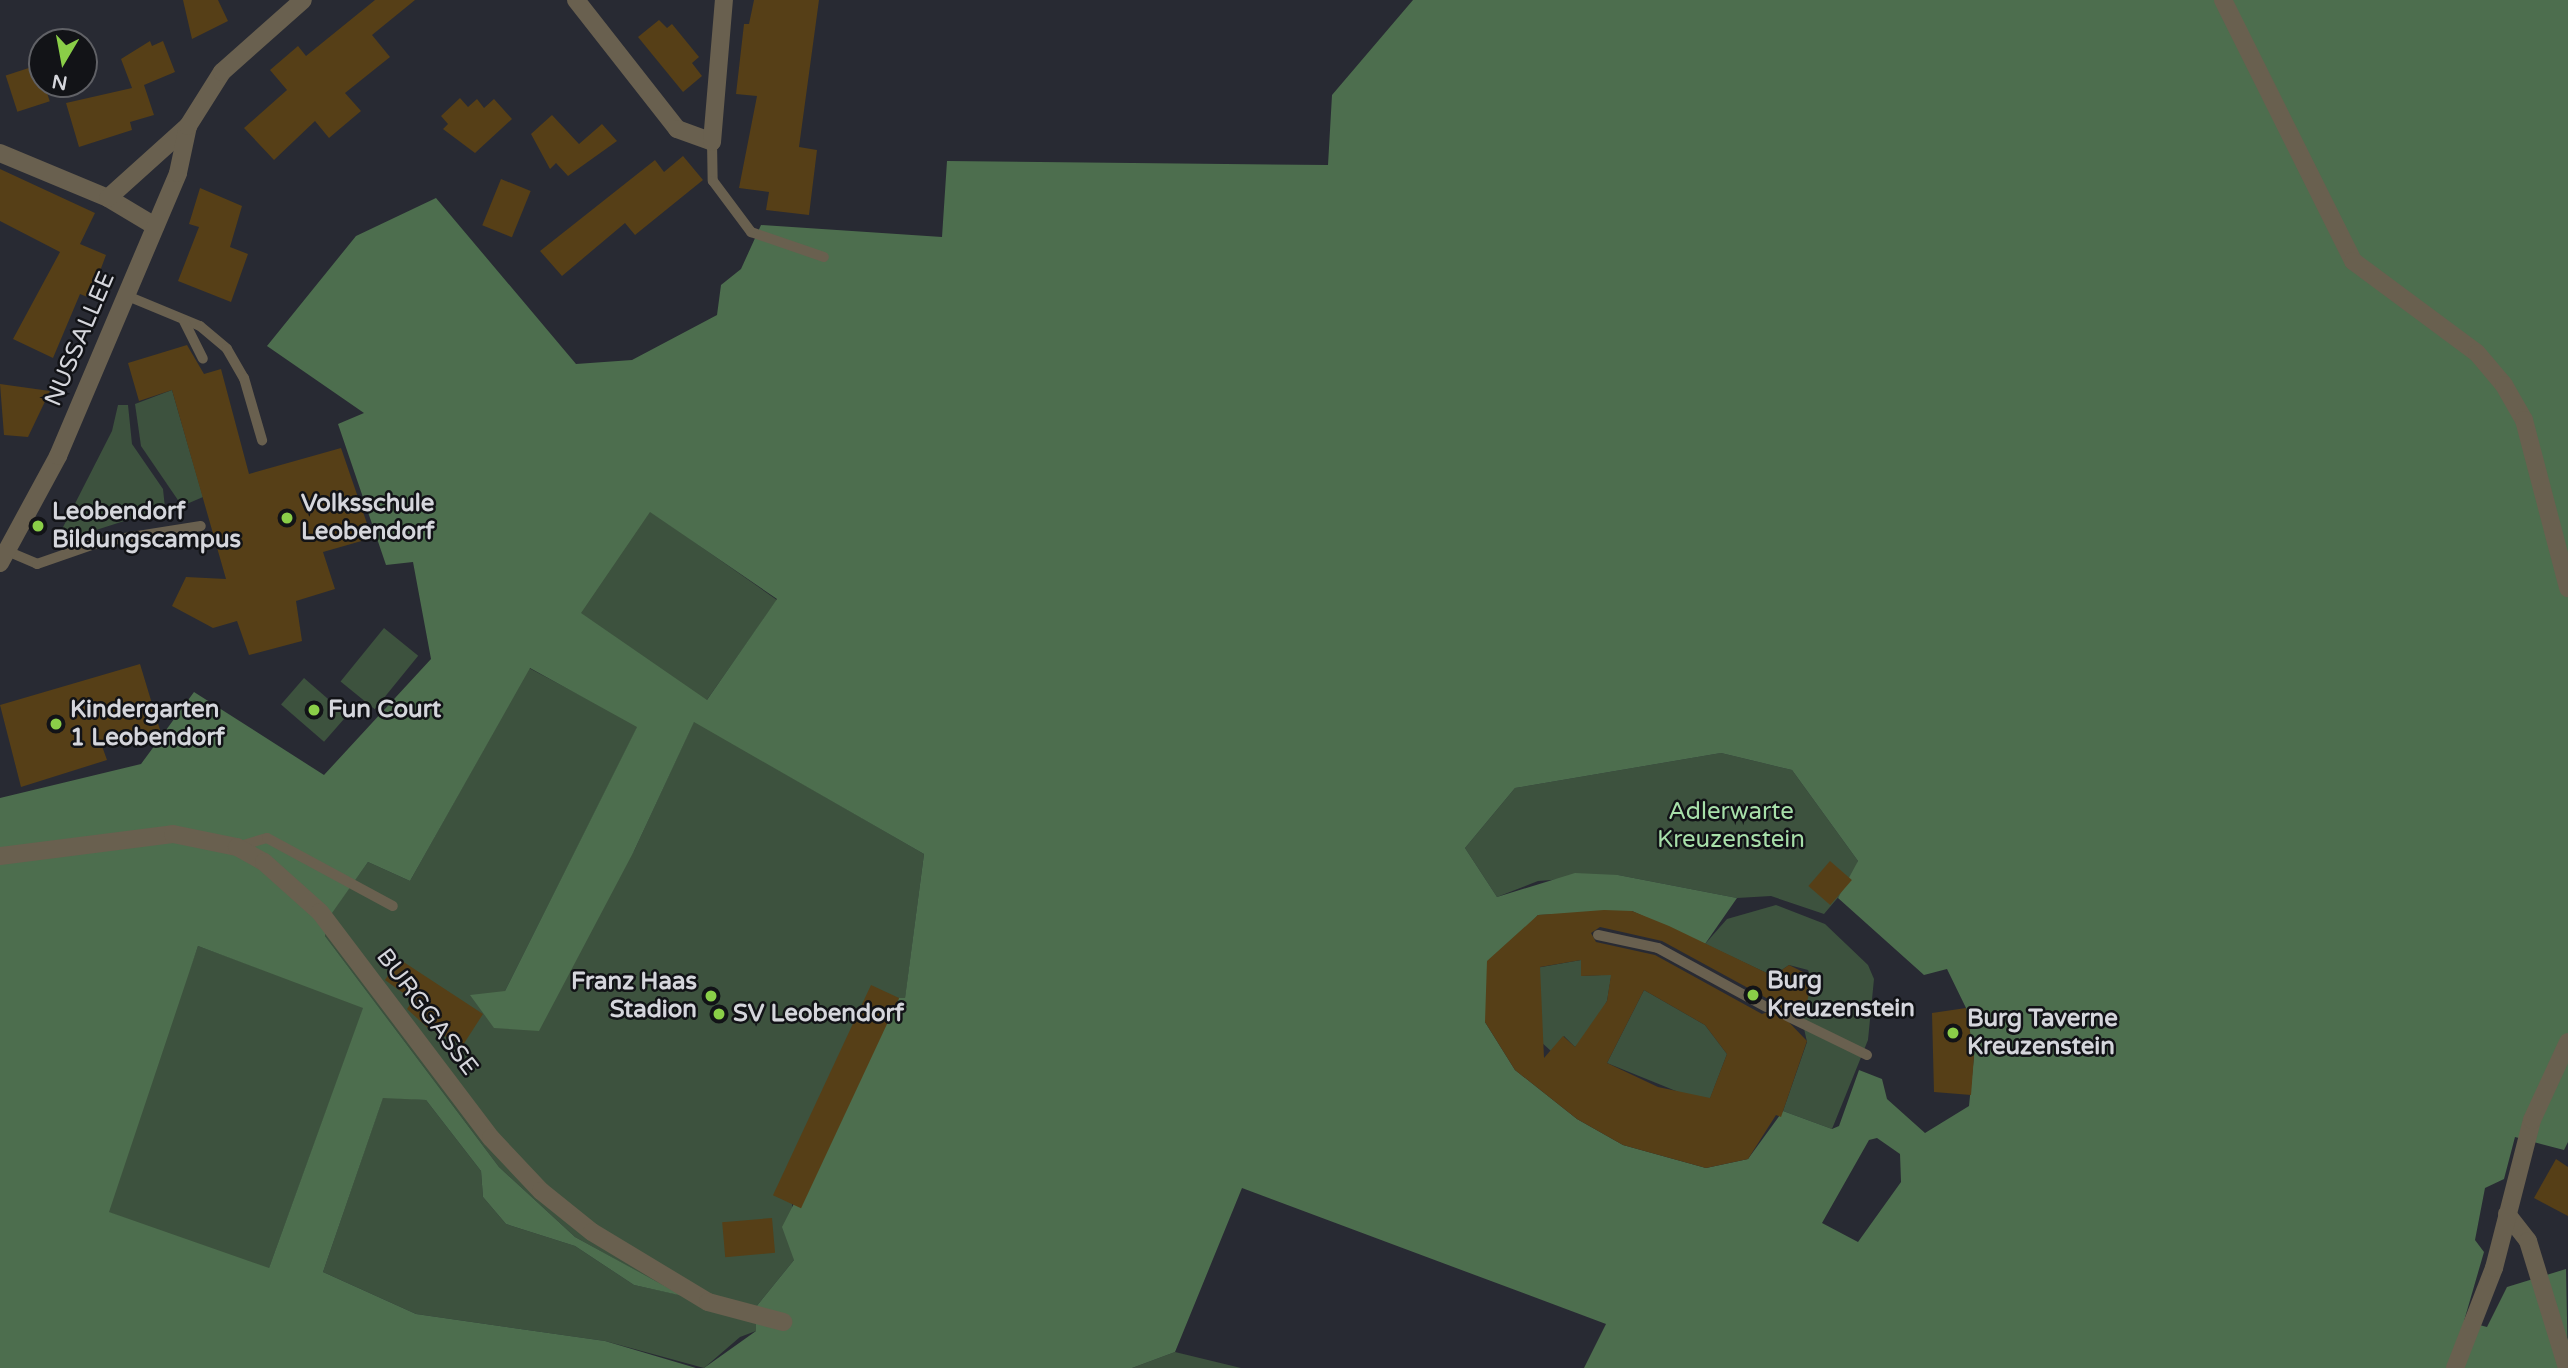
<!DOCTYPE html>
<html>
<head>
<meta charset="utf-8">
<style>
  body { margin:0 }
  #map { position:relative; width:2568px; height:1368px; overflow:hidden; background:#282a33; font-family:"Varela Round",sans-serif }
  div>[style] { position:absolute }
  .green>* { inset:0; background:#3d523e; transform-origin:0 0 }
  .forest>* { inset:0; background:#4d6e4e }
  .building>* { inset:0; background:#563f17; transform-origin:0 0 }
  .service>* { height:10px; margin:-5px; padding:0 5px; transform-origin:5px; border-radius:5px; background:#69604f }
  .minor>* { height:18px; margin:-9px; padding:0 9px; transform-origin:9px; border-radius:9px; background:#69604f }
  .dots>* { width:19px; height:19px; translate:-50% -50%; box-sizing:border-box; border:4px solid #121317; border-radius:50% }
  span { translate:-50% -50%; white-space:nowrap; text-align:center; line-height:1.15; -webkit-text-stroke:5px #121317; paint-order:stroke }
  .street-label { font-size:24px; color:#d5d6dc }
  .poi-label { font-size:24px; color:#d5d6dc; font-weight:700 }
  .left { translate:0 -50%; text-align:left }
  .right { translate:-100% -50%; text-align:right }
  .park-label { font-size:24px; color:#a7dfa9 }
  .north { position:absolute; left:28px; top:28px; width:70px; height:70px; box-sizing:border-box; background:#121317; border:2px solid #606166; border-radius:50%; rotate:190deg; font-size:19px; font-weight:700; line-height:28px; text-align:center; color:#d5d6dc }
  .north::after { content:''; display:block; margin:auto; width:24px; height:32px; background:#8ace48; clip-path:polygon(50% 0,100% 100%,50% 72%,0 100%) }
</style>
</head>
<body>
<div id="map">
  <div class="green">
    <i style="clip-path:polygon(172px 390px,203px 497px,182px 506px,141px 446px,135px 404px)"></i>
    <i style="clip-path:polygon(118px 405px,128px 405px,132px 444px,163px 489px,165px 508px,71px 538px,61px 531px,112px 431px)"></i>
    <i style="left:650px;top:511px;width:155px;height:124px;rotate:35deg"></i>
    <i style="left:384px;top:628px;width:44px;height:69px;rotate:39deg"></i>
    <i style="clip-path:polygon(529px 668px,638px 726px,505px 991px,494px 1028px,634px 851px,694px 721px,924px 854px,905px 999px,899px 998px,792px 1203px,794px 1260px,756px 1307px,756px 1331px,740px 1337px,704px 1368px,605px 1341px,416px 1314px,323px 1272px,383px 1097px,426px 1100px,481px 1171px,483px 1197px,506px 1224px,575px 1246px,634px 1285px,680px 1295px,575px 1237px,499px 1167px,325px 936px,331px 913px,368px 862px,410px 881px)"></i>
    <i style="left:304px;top:678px;width:57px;height:35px;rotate:41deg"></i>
    <i style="clip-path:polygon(1721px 753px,1792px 770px,1858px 861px,1852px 881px,1824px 914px,1771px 896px,1737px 898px,1618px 875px,1538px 881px,1497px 897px,1465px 848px,1515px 788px)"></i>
    <i style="clip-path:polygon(1776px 905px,1825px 924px,1868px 965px,1874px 979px,1868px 1040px,1832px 1129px,1783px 1111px,1807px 1042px,1799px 1006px,1815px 987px,1808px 970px,1789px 965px,1773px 976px,1705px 944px,1727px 919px)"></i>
    <i style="left:198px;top:946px;width:177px;height:281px;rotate:20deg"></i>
    <i style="clip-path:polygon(1610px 947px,1616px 948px,1607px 1001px,1589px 1036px,1575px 1047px,1564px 1036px,1551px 1051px,1540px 1041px,1536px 968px,1581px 960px,1581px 976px,1602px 975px)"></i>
    <i style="clip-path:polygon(1644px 990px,1705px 1025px,1727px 1054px,1708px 1104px,1607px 1063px)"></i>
    <i style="clip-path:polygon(1175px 1352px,1241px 1368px,1132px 1368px)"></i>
  </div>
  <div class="forest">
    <i style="clip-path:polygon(evenodd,1413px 0,2568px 0,2568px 1142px,2564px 1150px,2515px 1137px,2504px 1179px,2485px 1188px,2475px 1240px,2484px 1252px,2464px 1321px,2487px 1327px,2507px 1287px,2566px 1269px,2568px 1368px,1584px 1368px,1606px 1324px,1242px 1188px,1175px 1352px,1132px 1368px,704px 1368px,756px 1331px,756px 1307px,794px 1260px,782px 1227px,899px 998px,905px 998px,924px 854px,694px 722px,634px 851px,539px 1031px,494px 1028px,470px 995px,505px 991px,637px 727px,530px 668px,410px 881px,368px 862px,332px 913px,325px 936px,499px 1167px,575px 1237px,683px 1296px,634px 1285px,575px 1246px,506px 1224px,483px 1197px,481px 1171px,426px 1100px,383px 1098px,323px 1272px,416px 1314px,605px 1341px,696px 1368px,0 1368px,0 798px,141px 764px,194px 692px,324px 775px,431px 659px,413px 562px,386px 565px,338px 424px,364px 413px,267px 346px,356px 236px,436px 198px,576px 364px,632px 360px,717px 315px,721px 285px,741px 269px,761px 225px,942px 237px,947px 161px,1328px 165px,1332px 95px,1413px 0,650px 512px,777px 599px,707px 700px,581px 613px,650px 512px,1413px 0,1721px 753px,1792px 770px,1858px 861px,1838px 898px,1924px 975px,1947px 969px,1966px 1008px,1974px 1056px,1969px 1106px,1925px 1133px,1887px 1099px,1882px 1079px,1859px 1070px,1839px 1126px,1832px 1129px,1783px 1111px,1748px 1159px,1706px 1168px,1623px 1145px,1577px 1119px,1515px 1070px,1485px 1022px,1524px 931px,1538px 915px,1632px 911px,1705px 944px,1737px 898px,1618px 875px,1575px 873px,1497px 897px,1465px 848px,1515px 788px,1721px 753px,1413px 0,198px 946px,363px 1008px,269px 1268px,109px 1212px,198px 946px,1413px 0,1877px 1138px,1900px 1154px,1901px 1182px,1858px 1242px,1822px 1223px,1869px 1140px,1877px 1138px)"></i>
  </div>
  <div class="building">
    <i style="clip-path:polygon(183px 0,218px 0,228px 21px,192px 39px)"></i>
    <i style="clip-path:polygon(375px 0,415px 0,372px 35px,390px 57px,345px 93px,361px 111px,329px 138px,315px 121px,274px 160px,244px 128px,287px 90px,270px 70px,298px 46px,306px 56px)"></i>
    <i style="clip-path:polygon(754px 0,819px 0,799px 147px,817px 150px,809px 215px,766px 210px,769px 192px,739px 188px,757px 96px,736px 94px,744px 24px,749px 24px)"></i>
    <i style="clip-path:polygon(659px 20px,667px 28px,672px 24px,699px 57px,692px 63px,702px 76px,683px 92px,638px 37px)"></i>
    <i style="clip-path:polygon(150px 41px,152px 46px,163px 41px,175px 72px,144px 85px,154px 115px,130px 122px,132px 130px,79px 147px,66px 103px,132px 88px,121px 59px)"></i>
    <i style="left:38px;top:65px;width:38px;height:34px;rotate:72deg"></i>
    <i style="clip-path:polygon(460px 98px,468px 107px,477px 99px,484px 108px,494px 99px,512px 119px,475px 153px,443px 129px,448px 124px,441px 116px)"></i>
    <i style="clip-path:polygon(552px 115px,579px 144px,602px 124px,617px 141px,568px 176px,556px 163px,550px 169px,531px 134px)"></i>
    <i style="clip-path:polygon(683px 156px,703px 180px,635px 235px,625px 223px,562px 276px,540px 251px,655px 160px,664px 172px)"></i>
    <i style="clip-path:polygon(0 169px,95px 213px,80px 244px,106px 255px,90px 298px,80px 294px,53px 358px,13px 339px,60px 252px,0 221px)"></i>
    <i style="left:501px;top:179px;width:32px;height:50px;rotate:22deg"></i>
    <i style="clip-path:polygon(200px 188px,242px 206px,230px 247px,248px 254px,231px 302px,178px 281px,199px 227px,189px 224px)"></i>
    <i style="clip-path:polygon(187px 345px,204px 374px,221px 369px,249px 474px,341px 448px,372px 538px,323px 552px,335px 589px,296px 601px,302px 641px,249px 655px,237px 621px,213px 628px,172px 606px,186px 577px,226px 579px,172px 390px,139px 401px,128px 363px)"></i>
    <i style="clip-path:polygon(0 384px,50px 391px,28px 437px,4px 435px)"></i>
    <i style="clip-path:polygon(140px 664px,160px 730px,102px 746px,107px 760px,21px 787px,0 705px)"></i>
    <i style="left:1830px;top:861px;width:29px;height:33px;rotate:41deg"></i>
    <i style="clip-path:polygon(evenodd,1604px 910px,1632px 911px,1669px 926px,1773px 976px,1789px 965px,1813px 977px,1807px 1002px,1780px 1013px,1807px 1041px,1781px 1117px,1776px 1115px,1748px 1159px,1706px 1168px,1623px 1145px,1577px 1119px,1515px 1070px,1485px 1022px,1487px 961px,1538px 915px,1604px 910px,1600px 927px,1662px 941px,1770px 1000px,1773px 1010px,1762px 1014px,1655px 955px,1596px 942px,1591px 933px,1600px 927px,1604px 910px,1581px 960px,1581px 976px,1611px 975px,1607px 1001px,1575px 1047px,1563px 1036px,1544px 1058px,1540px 967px,1581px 960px,1604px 910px,1644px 990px,1705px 1025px,1727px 1054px,1710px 1098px,1658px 1087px,1607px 1063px,1644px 990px)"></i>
    <i style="clip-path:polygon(399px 959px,483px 1014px,463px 1045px,428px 1028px,407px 1009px,413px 1000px,385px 980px)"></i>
    <i style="left:871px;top:985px;width:31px;height:232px;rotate:25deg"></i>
    <i style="clip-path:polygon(1966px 1008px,1974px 1056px,1971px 1095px,1934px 1092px,1932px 1013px)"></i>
    <i style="clip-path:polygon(2556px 1159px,2568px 1167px,2568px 1216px,2534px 1198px)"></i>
    <i style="left:772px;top:1218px;width:35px;height:50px;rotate:85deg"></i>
  </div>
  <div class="service">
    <i style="left:712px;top:142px;width:39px;rotate:89deg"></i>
    <i style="left:713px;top:181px;width:64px;rotate:53.3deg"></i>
    <i style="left:751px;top:232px;width:77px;rotate:18.9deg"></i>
    <i style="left:125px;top:295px;width:81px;rotate:22.5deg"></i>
    <i style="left:200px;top:326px;width:35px;rotate:40deg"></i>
    <i style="left:227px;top:349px;width:34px;rotate:60deg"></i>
    <i style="left:244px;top:378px;width:65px;rotate:73.8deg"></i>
    <i style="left:184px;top:321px;width:42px;rotate:63.4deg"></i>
    <i style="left:7px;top:551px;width:33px;rotate:23deg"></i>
    <i style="left:37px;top:564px;width:67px;rotate:-19.2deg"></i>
    <i style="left:100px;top:542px;width:102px;rotate:-9deg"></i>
    <i style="left:237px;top:847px;width:31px;rotate:-17deg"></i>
    <i style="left:267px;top:838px;width:143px;rotate:28.4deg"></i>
    <i style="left:1598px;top:935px;width:61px;rotate:12.2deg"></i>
    <i style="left:1658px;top:948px;width:123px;rotate:28.6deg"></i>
    <i style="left:1787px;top:1016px;width:89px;rotate:26deg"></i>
  </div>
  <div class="minor">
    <i style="left:576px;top:0;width:164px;rotate:51.9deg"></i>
    <i style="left:677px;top:129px;width:37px;rotate:20deg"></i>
    <i style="left:712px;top:142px;width:143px;rotate:-85.2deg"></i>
    <i style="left:2223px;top:0;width:292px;rotate:63.5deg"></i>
    <i style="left:2353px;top:261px;width:154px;rotate:36.6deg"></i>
    <i style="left:2477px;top:353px;width:42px;rotate:49.8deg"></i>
    <i style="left:2504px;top:385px;width:40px;rotate:60.3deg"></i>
    <i style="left:2524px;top:420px;width:174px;rotate:75.3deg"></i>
    <i style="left:0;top:153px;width:117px;rotate:22.6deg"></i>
    <i style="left:108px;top:198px;width:55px;rotate:30.8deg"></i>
    <i style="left:108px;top:198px;width:108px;rotate:-42deg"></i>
    <i style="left:0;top:563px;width:122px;rotate:-61.5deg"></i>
    <i style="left:58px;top:456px;width:307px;rotate:-67deg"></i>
    <i style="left:178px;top:173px;width:48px;rotate:-78deg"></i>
    <i style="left:188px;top:126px;width:64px;rotate:-57.8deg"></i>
    <i style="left:222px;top:72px;width:108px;rotate:-41.6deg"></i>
    <i style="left:0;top:856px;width:174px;rotate:-7.2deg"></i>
    <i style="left:173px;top:834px;width:65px;rotate:11.5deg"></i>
    <i style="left:237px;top:847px;width:31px;rotate:29deg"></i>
    <i style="left:264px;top:862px;width:75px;rotate:41.8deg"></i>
    <i style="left:320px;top:912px;width:283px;rotate:52.9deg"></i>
    <i style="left:491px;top:1138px;width:73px;rotate:46.7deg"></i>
    <i style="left:541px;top:1191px;width:65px;rotate:38.8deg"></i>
    <i style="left:592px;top:1232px;width:135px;rotate:31.1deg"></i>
    <i style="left:708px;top:1302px;width:78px;rotate:14.9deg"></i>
    <i style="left:2507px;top:1214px;width:34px;rotate:52deg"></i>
    <i style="left:2528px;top:1241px;width:133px;rotate:72.9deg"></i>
    <i style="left:2455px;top:1368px;width:107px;rotate:-68.7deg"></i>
    <i style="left:2494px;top:1268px;width:153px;rotate:-75.6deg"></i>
    <i style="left:2532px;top:1120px;width:86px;rotate:-65.2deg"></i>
  </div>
  <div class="dots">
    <i style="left:287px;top:518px;background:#8ace48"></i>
    <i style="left:38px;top:526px;background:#8ace48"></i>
    <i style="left:314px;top:710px;background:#8ace48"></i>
    <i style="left:56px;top:724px;background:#8ace48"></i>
    <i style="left:1753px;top:995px;background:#8ace48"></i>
    <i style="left:711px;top:996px;background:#8ace48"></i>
    <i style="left:719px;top:1014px;background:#8ace48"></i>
    <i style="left:1953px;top:1033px;background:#8ace48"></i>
  </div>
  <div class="street-label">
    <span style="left:80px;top:339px;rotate:-67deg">NUSSALLEE</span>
    <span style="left:427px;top:1012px;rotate:53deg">BURGGASSE</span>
  </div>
  <div class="poi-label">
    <span class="left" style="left:301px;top:518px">Volksschule<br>Leobendorf</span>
    <span class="left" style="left:52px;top:526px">Leobendorf<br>Bildungscampus</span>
    <span class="left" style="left:70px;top:724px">Kindergarten<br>1 Leobendorf</span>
    <span class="left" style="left:328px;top:710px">Fun Court</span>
    <span class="left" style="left:1767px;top:995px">Burg<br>Kreuzenstein</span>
    <span class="right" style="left:697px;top:996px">Franz Haas<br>Stadion</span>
    <span class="left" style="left:733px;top:1014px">SV Leobendorf</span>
    <span class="left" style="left:1967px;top:1033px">Burg Taverne<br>Kreuzenstein</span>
  </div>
  <div class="park-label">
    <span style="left:1731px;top:826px">Adlerwarte<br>Kreuzenstein</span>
  </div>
  <div class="north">N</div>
</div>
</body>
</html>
